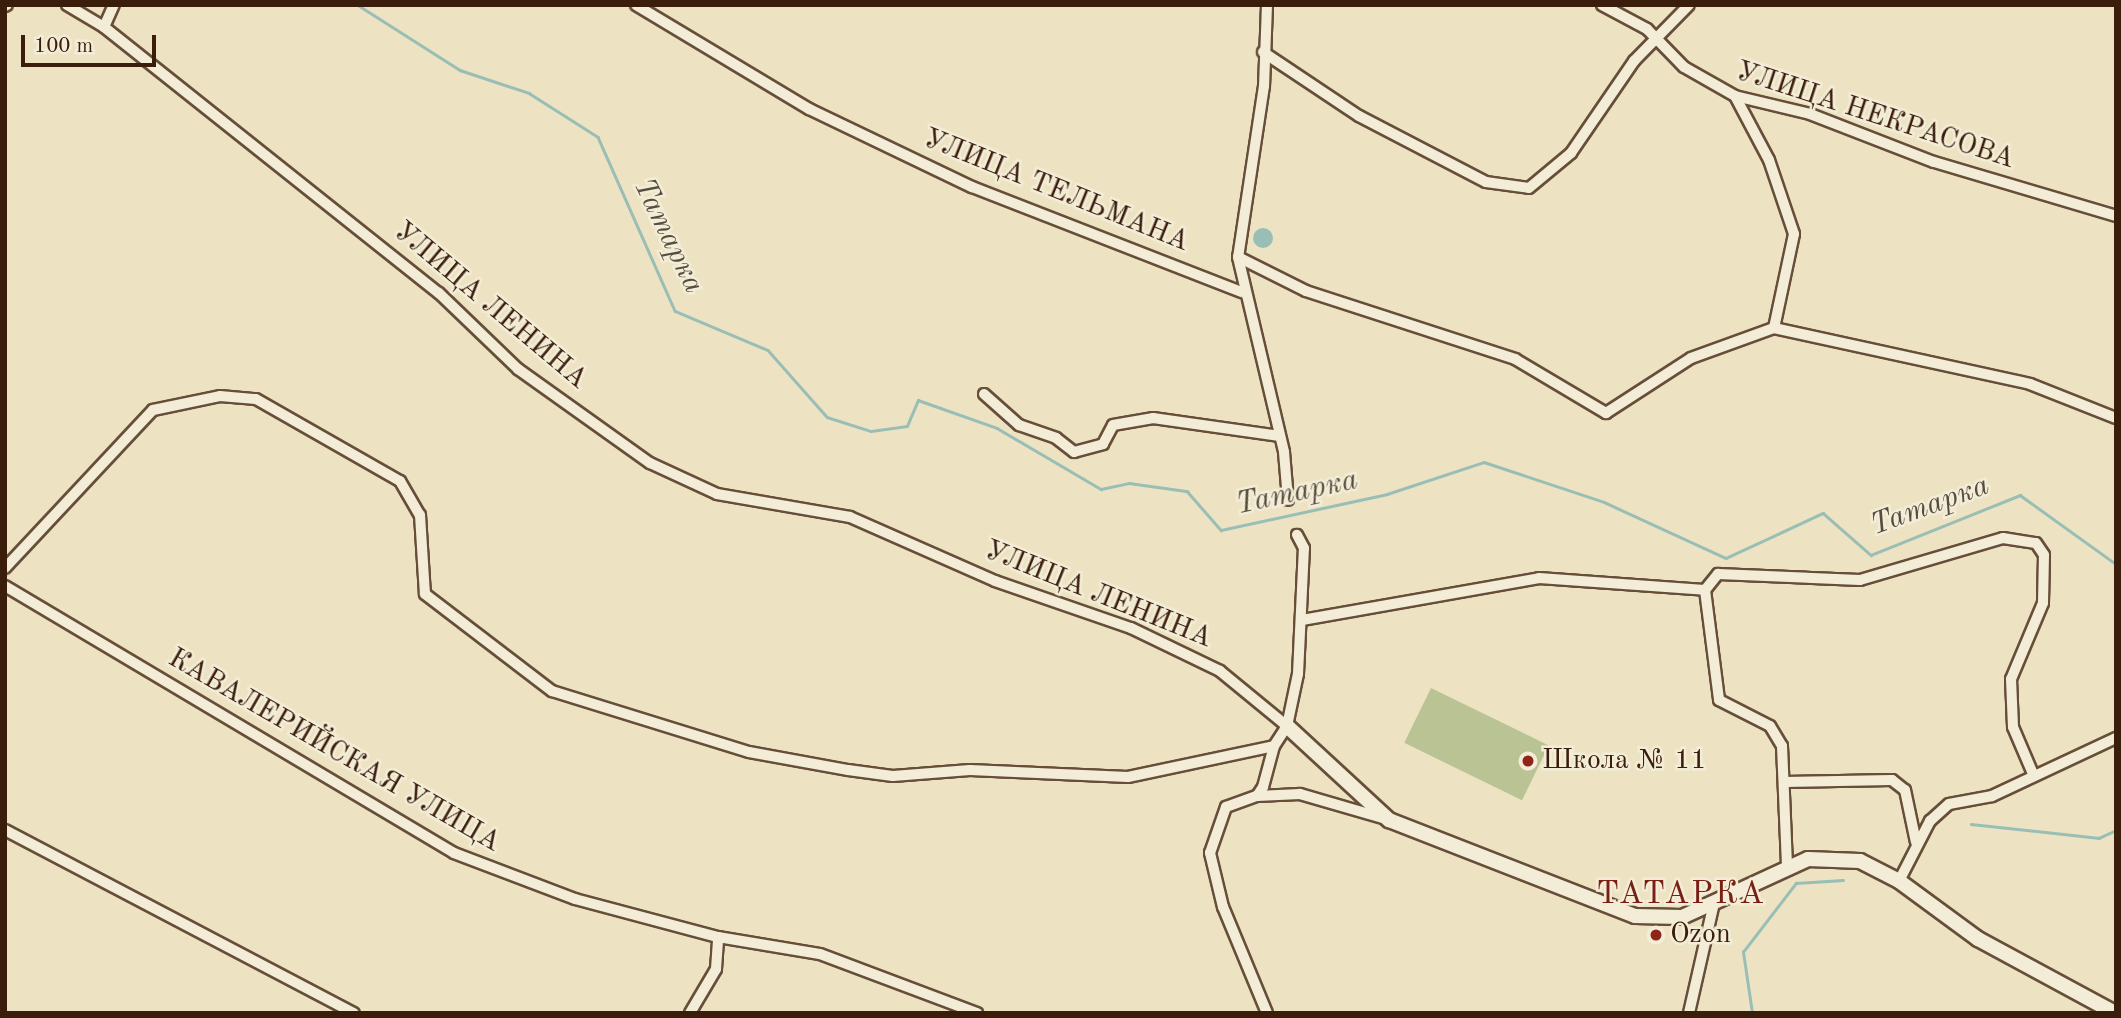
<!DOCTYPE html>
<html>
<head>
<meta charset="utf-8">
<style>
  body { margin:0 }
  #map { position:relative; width:2121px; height:1018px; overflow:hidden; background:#ede3c3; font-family:"Old Standard TT",serif }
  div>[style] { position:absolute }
  .green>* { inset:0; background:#bac393; transform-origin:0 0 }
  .water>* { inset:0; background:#99beb5 }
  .round { border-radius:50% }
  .stream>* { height:2.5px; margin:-1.25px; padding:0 1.25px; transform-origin:1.25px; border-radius:1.25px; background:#99beb5 }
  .roads { filter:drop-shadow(2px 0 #674e39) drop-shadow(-2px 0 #674e39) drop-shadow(0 2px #674e39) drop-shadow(0 -2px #674e39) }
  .street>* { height:10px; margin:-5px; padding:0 5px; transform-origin:5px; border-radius:5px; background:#f3edd8 }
  .secondary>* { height:14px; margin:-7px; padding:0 7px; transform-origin:7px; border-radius:7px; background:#f3edd8 }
  .dots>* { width:19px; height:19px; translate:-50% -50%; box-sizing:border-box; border:4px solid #f3edd8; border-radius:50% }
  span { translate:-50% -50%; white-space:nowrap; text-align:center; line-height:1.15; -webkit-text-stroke:5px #f3edd8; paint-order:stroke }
  .street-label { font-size:28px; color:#3a1d0b }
  .poi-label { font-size:28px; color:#3a1d0b }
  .left { translate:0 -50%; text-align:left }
  .water-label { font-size:30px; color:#564d3e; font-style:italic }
  .quarter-label { font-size:32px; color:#7a1f14; letter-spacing:2px }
  .frame { position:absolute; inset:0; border:7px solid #3a1d0b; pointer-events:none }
  .scale { position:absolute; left:21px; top:35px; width:135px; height:32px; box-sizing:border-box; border:4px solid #3a1d0b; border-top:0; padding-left:9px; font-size:21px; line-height:24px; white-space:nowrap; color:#3a1d0b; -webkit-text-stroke:5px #f3edd8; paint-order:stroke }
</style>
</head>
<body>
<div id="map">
  <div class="green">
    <i style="left:1431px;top:688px;width:131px;height:61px;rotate:26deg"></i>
  </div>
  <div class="water">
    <i class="round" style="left:1253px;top:228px;width:20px;height:20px"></i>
  </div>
  <div class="stream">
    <i style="left:358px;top:5px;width:121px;rotate:32.5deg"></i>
    <i style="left:460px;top:70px;width:73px;rotate:18.4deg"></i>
    <i style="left:529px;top:93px;width:82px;rotate:32.5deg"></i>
    <i style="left:598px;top:137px;width:190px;rotate:66.1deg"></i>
    <i style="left:675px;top:311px;width:101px;rotate:22.8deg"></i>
    <i style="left:768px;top:350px;width:89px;rotate:48.6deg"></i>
    <i style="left:827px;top:417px;width:46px;rotate:17.7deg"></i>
    <i style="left:871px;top:431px;width:36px;rotate:-8deg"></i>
    <i style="left:907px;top:426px;width:28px;rotate:-67deg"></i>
    <i style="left:918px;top:400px;width:84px;rotate:19.5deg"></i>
    <i style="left:997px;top:428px;width:121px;rotate:30.4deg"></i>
    <i style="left:1101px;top:489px;width:29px;rotate:-12deg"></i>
    <i style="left:1129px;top:483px;width:59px;rotate:7.9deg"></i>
    <i style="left:1187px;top:491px;width:52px;rotate:48.9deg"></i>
    <i style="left:1221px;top:530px;width:170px;rotate:-12.2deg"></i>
    <i style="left:1387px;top:494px;width:102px;rotate:-18.3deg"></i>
    <i style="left:1484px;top:462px;width:126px;rotate:18.4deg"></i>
    <i style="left:1604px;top:502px;width:134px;rotate:24.7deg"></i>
    <i style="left:1726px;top:558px;width:107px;rotate:-24.9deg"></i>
    <i style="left:1823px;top:513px;width:64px;rotate:41.2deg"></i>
    <i style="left:1871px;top:555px;width:161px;rotate:-21.9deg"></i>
    <i style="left:2020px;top:495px;width:118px;rotate:35.7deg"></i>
    <i style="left:1971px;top:824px;width:129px;rotate:6.2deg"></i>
    <i style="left:2099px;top:838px;width:19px;rotate:-25deg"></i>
    <i style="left:1752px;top:1013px;width:62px;rotate:-98.4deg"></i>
    <i style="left:1743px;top:952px;width:87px;rotate:-52.5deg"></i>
    <i style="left:1796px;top:883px;width:47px;rotate:-3.7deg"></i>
  </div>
  <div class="roads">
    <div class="street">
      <i style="left:67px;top:5px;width:43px;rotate:30.7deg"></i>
      <i style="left:104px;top:27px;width:428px;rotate:38.5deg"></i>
      <i style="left:439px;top:293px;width:110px;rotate:43.9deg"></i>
      <i style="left:518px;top:369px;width:162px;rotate:35.5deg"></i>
      <i style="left:650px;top:463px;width:74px;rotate:24.8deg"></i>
      <i style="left:717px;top:494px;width:135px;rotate:9.8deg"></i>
      <i style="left:850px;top:517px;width:158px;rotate:23.8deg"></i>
      <i style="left:995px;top:581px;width:144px;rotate:19.1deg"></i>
      <i style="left:1131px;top:628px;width:99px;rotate:25.8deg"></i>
      <i style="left:1220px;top:671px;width:87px;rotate:39.4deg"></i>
      <i style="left:636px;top:5px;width:202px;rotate:31deg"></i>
      <i style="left:809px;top:109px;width:181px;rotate:25.6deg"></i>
      <i style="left:972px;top:187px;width:290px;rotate:21.3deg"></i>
      <i style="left:1267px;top:5px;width:81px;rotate:92.1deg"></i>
      <i style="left:1264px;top:86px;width:173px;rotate:98.6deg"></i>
      <i style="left:1238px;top:257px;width:200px;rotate:76.7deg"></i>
      <i style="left:1284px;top:452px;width:48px;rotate:85.2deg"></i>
      <i style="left:1602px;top:5px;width:51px;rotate:28.1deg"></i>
      <i style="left:1647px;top:29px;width:53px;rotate:45.8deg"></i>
      <i style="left:1684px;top:67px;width:59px;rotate:29.6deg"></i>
      <i style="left:1735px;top:96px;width:77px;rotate:13.5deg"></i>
      <i style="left:1810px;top:114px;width:133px;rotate:21.2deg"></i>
      <i style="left:1934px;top:162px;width:190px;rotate:16.5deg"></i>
      <i style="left:5px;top:6px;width:2px;rotate:-27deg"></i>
      <i style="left:104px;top:27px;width:24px;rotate:-66deg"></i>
      <i style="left:1263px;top:52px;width:115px;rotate:33.7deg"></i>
      <i style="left:1359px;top:116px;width:143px;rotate:27.5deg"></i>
      <i style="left:1486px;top:182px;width:43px;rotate:7.9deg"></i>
      <i style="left:1529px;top:188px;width:55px;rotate:-39.8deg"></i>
      <i style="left:1571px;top:153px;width:112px;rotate:-55.6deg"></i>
      <i style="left:1634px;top:61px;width:78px;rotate:-45.5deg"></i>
      <i style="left:1735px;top:96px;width:72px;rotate:62deg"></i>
      <i style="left:1769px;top:160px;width:78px;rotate:71.3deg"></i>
      <i style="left:1794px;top:234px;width:96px;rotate:102deg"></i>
      <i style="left:1238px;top:257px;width:76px;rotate:26.6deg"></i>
      <i style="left:1306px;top:291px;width:220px;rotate:18deg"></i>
      <i style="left:1515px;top:359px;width:106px;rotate:30.7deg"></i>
      <i style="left:1606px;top:413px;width:101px;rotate:-32.9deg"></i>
      <i style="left:1691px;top:358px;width:88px;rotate:-19.9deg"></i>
      <i style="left:1774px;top:328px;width:262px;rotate:12.3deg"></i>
      <i style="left:2030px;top:384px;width:92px;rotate:21.6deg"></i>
      <i style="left:984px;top:394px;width:47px;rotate:41.5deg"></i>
      <i style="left:1019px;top:425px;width:39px;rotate:19deg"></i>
      <i style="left:1056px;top:438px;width:23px;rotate:38deg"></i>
      <i style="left:1074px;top:452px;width:30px;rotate:-15deg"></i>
      <i style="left:1103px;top:444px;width:21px;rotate:-62deg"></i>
      <i style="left:1113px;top:425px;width:41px;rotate:-9.9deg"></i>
      <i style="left:1153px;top:418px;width:128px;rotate:8.1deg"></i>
      <i style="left:5px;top:568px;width:216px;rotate:-46.9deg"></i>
      <i style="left:153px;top:410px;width:68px;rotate:-11.8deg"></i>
      <i style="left:220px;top:396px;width:36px;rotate:5deg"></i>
      <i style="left:256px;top:399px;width:166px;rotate:29.7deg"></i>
      <i style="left:400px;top:481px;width:39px;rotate:60deg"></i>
      <i style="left:420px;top:515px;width:79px;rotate:86.4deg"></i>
      <i style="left:425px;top:594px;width:160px;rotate:37.4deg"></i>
      <i style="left:552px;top:691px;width:206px;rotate:17.2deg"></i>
      <i style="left:749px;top:752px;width:101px;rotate:10.3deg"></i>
      <i style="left:848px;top:770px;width:45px;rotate:7.6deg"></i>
      <i style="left:893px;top:776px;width:77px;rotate:-4.5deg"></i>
      <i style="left:970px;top:770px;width:158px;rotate:2.5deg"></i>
      <i style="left:1128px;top:777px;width:149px;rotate:-12deg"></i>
      <i style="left:1274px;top:746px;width:24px;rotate:-57deg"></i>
      <i style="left:1287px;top:726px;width:53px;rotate:-78.1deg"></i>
      <i style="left:1298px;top:674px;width:126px;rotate:-87.3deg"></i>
      <i style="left:1304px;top:548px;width:15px;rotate:-118deg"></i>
      <i style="left:5px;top:586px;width:522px;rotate:30.74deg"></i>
      <i style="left:454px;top:853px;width:129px;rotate:20.8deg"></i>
      <i style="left:575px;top:899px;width:148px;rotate:14.9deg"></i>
      <i style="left:718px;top:937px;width:103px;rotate:9.5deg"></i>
      <i style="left:820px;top:954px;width:168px;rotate:20.6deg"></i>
      <i style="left:1705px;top:590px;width:111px;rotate:82.7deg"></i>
      <i style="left:1719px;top:700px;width:57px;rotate:27deg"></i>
      <i style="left:1770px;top:726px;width:23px;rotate:59deg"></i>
      <i style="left:1782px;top:746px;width:119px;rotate:87.6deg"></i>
      <i style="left:1302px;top:620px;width:241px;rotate:-10deg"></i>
      <i style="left:1539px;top:578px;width:166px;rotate:4.1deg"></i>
      <i style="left:1705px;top:590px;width:21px;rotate:-51deg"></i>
      <i style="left:1718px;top:574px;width:142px;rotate:2.4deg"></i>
      <i style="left:1860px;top:580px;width:149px;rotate:-16.4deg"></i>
      <i style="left:2003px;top:538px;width:33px;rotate:9deg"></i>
      <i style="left:2036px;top:543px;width:14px;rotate:56deg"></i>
      <i style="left:2044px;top:555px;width:48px;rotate:91.2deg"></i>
      <i style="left:2043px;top:603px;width:82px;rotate:112.8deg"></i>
      <i style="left:2011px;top:679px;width:48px;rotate:87.6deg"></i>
      <i style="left:2013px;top:727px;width:51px;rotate:66.9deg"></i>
      <i style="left:1785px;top:782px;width:107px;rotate:-1.1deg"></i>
      <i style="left:1892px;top:780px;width:16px;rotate:38deg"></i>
      <i style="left:1905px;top:790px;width:53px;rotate:78.1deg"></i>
      <i style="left:1257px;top:796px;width:43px;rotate:-2.7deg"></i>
      <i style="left:1300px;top:794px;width:90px;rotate:16.2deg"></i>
      <i style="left:5px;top:830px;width:394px;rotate:27.7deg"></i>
      <i style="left:1899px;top:881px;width:68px;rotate:-62.7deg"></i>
      <i style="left:1930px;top:821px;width:25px;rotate:-42deg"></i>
      <i style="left:1949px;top:804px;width:44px;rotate:-10.5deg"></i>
      <i style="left:1992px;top:796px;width:137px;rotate:-25.1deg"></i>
      <i style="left:690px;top:1013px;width:51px;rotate:-59.4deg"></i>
      <i style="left:716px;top:969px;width:32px;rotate:-86deg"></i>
      <i style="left:1267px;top:1013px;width:115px;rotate:-112.5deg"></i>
      <i style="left:1223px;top:907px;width:56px;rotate:-103.5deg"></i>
      <i style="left:1210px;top:853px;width:49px;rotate:-70.8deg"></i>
      <i style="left:1226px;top:807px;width:33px;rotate:-20deg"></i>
      <i style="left:1257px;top:796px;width:11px;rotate:-56deg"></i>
      <i style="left:1263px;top:787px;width:42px;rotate:-75deg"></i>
      <i style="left:1689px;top:1013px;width:113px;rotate:-77.2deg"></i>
    </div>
    <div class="secondary">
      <i style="left:1287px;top:726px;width:139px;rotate:42.7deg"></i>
      <i style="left:1389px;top:820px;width:264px;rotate:21.3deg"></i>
      <i style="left:1635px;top:916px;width:47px;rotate:1.2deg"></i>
      <i style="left:1682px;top:917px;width:139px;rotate:-24.7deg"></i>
      <i style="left:1808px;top:859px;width:52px;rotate:2.2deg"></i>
      <i style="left:1860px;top:861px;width:44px;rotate:27.1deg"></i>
      <i style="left:1899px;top:881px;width:98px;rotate:36.3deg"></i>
      <i style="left:1978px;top:939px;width:156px;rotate:28.4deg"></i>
    </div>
  </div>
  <div class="dots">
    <i style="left:1528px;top:761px;background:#8f2418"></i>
    <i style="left:1656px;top:935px;background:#8f2418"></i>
  </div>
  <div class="street-label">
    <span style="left:1875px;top:116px;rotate:18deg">УЛИЦА НЕКРАСОВА</span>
    <span style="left:1056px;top:191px;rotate:22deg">УЛИЦА ТЕЛЬМАНА</span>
    <span style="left:490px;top:306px;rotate:40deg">УЛИЦА ЛЕНИНА</span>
    <span style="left:1098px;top:595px;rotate:22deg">УЛИЦА ЛЕНИНА</span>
    <span style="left:334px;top:751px;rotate:30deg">КАВАЛЕРИЙСКАЯ УЛИЦА</span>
  </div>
  <div class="poi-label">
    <span class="left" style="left:1542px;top:761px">Школа № 11</span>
    <span class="left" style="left:1670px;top:935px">Ozon</span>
  </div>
  <div class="water-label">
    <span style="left:668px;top:236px;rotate:64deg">Татарка</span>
    <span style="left:1297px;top:493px;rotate:-12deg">Татарка</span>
    <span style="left:1930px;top:506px;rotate:-20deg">Татарка</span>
  </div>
  <div class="quarter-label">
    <span style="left:1681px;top:895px">ТАТАРКА</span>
  </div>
  <div class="frame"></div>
  <div class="scale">100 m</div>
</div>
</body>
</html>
